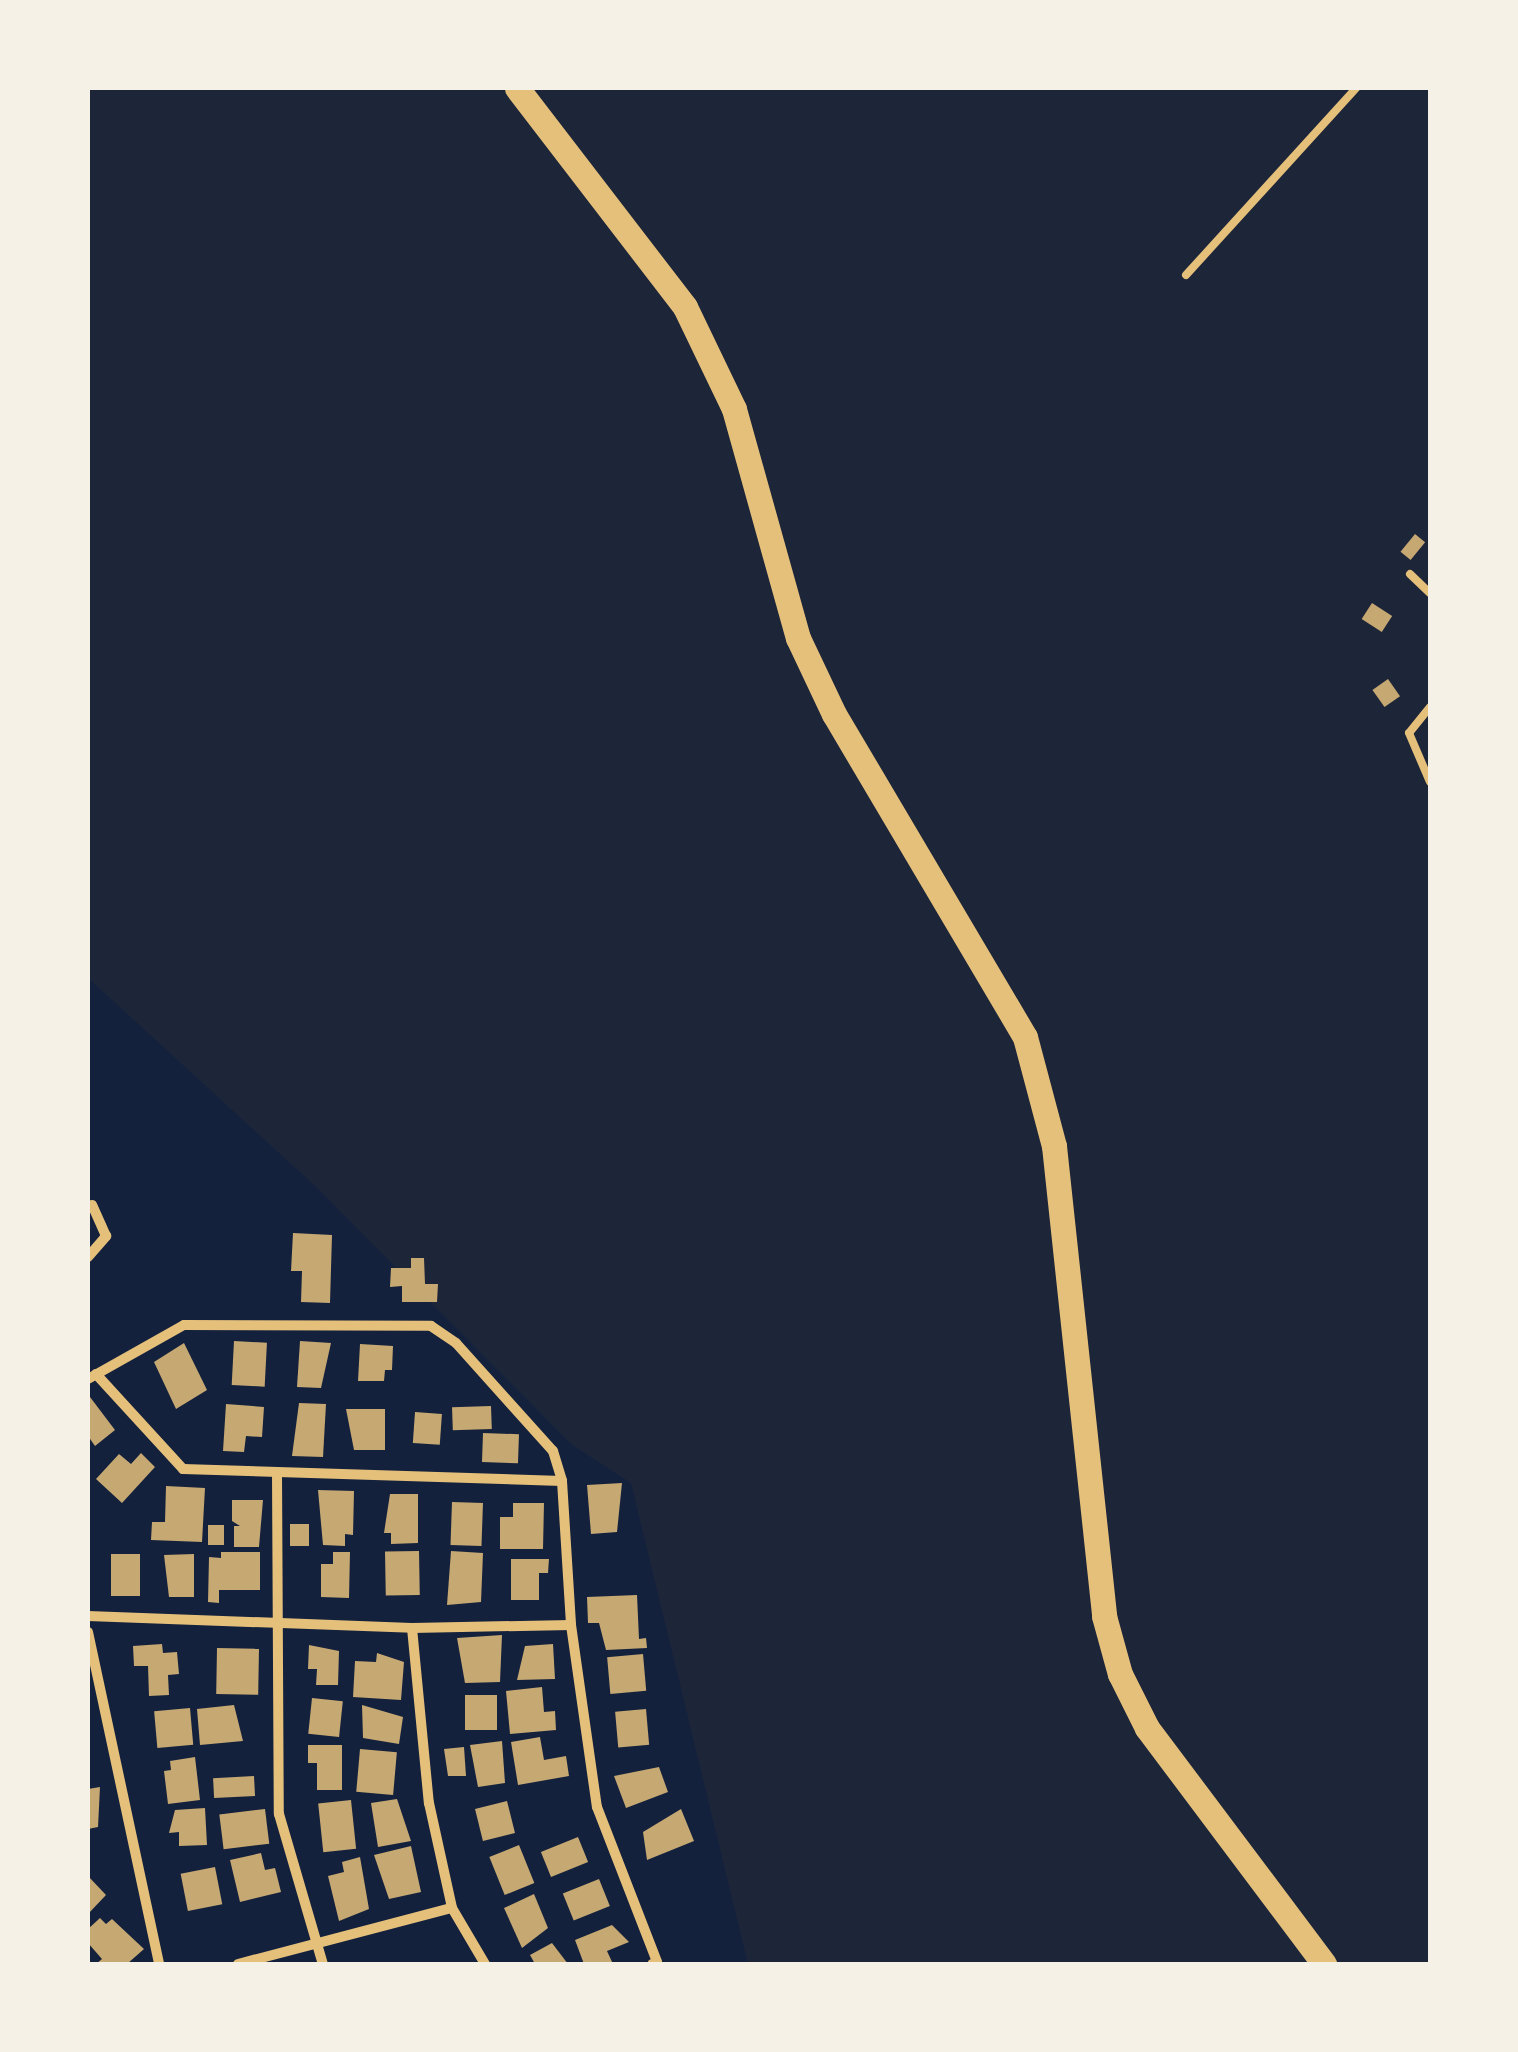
<!DOCTYPE html>
<html>
<head>
<meta charset="utf-8">
<style>
  body { margin:0 }
  #map { position:relative; width:1518px; height:2052px; overflow:hidden; background:#14213d; font-family:"Archivo Narrow",sans-serif }
  div>[style] { position:absolute }
  .green>* { inset:0; background:#1d2539 }
  .building>* { inset:0; background:#c6a872; transform-origin:0 0 }
  .service>* { height:8px; margin:-4px; padding:0 4px; transform-origin:4px; border-radius:4px; background:#e5c07b }
  .minor>* { height:10px; margin:-5px; padding:0 5px; transform-origin:5px; border-radius:5px; background:#e5c07b }
  .primary>* { height:25px; margin:-12.5px; padding:0 12.5px; transform-origin:12.5px; border-radius:12.5px; background:#e5c07b }
  span { translate:-50% -50%; white-space:nowrap; text-align:center; line-height:1.15; -webkit-text-stroke:10px #f6f1e7; paint-order:stroke }
  .frame { position:absolute; inset:0; border:90px solid #f6f1e7; pointer-events:none }
</style>
</head>
<body>
<div id="map">
  <div class="green">
    <i style="clip-path:polygon(88px 88px,1430px 88px,1430px 1964px,748px 1964px,631px 1483px,572px 1445px,314px 1185px,88px 978px)"></i>
  </div>
  <div class="building">
    <i style="left:1415px;top:534px;width:13px;height:23px;rotate:39deg"></i>
    <i style="left:1372px;top:603px;width:24px;height:19px;rotate:33deg"></i>
    <i style="left:1388px;top:679px;width:21px;height:19px;rotate:55deg"></i>
    <i style="clip-path:polygon(293px 1233px,332px 1235px,330px 1303px,301px 1302px,302px 1271px,291px 1271px)"></i>
    <i style="clip-path:polygon(411px 1258px,424px 1258px,425px 1284px,438px 1284px,437px 1302px,402px 1302px,402px 1286px,390px 1287px,391px 1268px,411px 1268px)"></i>
    <i style="left:234px;top:1341px;width:33px;height:44px;rotate:3deg"></i>
    <i style="clip-path:polygon(300px 1341px,331px 1343px,321px 1388px,297px 1387px)"></i>
    <i style="clip-path:polygon(184px 1343px,207px 1390px,176px 1409px,154px 1362px)"></i>
    <i style="clip-path:polygon(360px 1344px,393px 1346px,392px 1370px,385px 1370px,384px 1381px,358px 1381px)"></i>
    <i style="clip-path:polygon(90px 1397px,115px 1430px,95px 1446px,88px 1436px)"></i>
    <i style="clip-path:polygon(299px 1403px,326px 1404px,323px 1457px,292px 1456px)"></i>
    <i style="clip-path:polygon(226px 1404px,264px 1407px,262px 1437px,246px 1436px,244px 1452px,223px 1451px)"></i>
    <i style="left:491px;top:1406px;width:23px;height:39px;rotate:88deg"></i>
    <i style="clip-path:polygon(346px 1409px,385px 1409px,385px 1450px,354px 1450px)"></i>
    <i style="left:415px;top:1412px;width:27px;height:31px;rotate:4deg"></i>
    <i style="left:483px;top:1433px;width:36px;height:29px;rotate:2deg"></i>
    <i style="clip-path:polygon(141px 1453px,155px 1467px,122px 1503px,96px 1479px,119px 1454px,131px 1464px)"></i>
    <i style="clip-path:polygon(622px 1483px,617px 1532px,591px 1534px,587px 1485px)"></i>
    <i style="clip-path:polygon(166px 1486px,205px 1488px,202px 1542px,151px 1540px,152px 1522px,165px 1522px)"></i>
    <i style="clip-path:polygon(318px 1490px,354px 1491px,353px 1535px,345px 1534px,345px 1546px,323px 1545px)"></i>
    <i style="clip-path:polygon(390px 1494px,418px 1494px,418px 1543px,391px 1544px,391px 1533px,384px 1533px)"></i>
    <i style="clip-path:polygon(232px 1500px,263px 1500px,259px 1547px,234px 1547px,234px 1526px,240px 1526px,232px 1521px)"></i>
    <i style="left:452px;top:1502px;width:31px;height:43px;rotate:2deg"></i>
    <i style="clip-path:polygon(513px 1503px,544px 1503px,543px 1549px,500px 1549px,500px 1517px,513px 1517px)"></i>
    <i style="left:290px;top:1524px;width:19px;height:22px"></i>
    <i style="left:208px;top:1525px;width:16px;height:20px"></i>
    <i style="left:419px;top:1551px;width:44px;height:34px;rotate:89deg"></i>
    <i style="clip-path:polygon(451px 1551px,483px 1553px,481px 1602px,447px 1605px)"></i>
    <i style="clip-path:polygon(221px 1552px,260px 1552px,260px 1590px,219px 1590px,219px 1603px,208px 1602px,209px 1557px,221px 1558px)"></i>
    <i style="clip-path:polygon(333px 1552px,350px 1552px,349px 1598px,321px 1597px,321px 1564px,333px 1564px)"></i>
    <i style="left:111px;top:1554px;width:29px;height:42px"></i>
    <i style="clip-path:polygon(194px 1554px,194px 1597px,169px 1597px,164px 1555px)"></i>
    <i style="clip-path:polygon(511px 1559px,549px 1559px,548px 1573px,539px 1573px,539px 1600px,511px 1600px)"></i>
    <i style="clip-path:polygon(637px 1595px,639px 1639px,646px 1638px,647px 1648px,606px 1650px,599px 1623px,588px 1623px,587px 1597px)"></i>
    <i style="clip-path:polygon(502px 1635px,500px 1682px,465px 1683px,457px 1638px)"></i>
    <i style="clip-path:polygon(162px 1644px,163px 1653px,177px 1652px,179px 1674px,168px 1675px,169px 1695px,149px 1696px,148px 1666px,134px 1666px,133px 1646px)"></i>
    <i style="clip-path:polygon(553px 1644px,555px 1679px,517px 1680px,525px 1646px)"></i>
    <i style="clip-path:polygon(309px 1645px,339px 1651px,338px 1685px,316px 1685px,317px 1669px,308px 1669px)"></i>
    <i style="left:217px;top:1648px;width:42px;height:46px;rotate:1deg"></i>
    <i style="clip-path:polygon(377px 1653px,404px 1662px,401px 1700px,353px 1697px,355px 1661px,376px 1662px)"></i>
    <i style="left:643px;top:1654px;width:37px;height:36px;rotate:85deg"></i>
    <i style="clip-path:polygon(542px 1687px,544px 1712px,555px 1711px,556px 1730px,510px 1734px,506px 1691px)"></i>
    <i style="left:497px;top:1695px;width:35px;height:32px;rotate:90deg"></i>
    <i style="left:312px;top:1698px;width:31px;height:36px;rotate:6deg"></i>
    <i style="clip-path:polygon(234px 1705px,243px 1741px,200px 1745px,197px 1709px)"></i>
    <i style="clip-path:polygon(362px 1705px,403px 1717px,399px 1744px,363px 1738px)"></i>
    <i style="left:190px;top:1708px;width:37px;height:36px;rotate:85deg"></i>
    <i style="left:646px;top:1709px;width:36px;height:31px;rotate:85deg"></i>
    <i style="clip-path:polygon(540px 1737px,544px 1760px,566px 1756px,569px 1776px,518px 1785px,511px 1742px)"></i>
    <i style="clip-path:polygon(502px 1741px,505px 1783px,478px 1787px,470px 1745px)"></i>
    <i style="clip-path:polygon(308px 1745px,342px 1745px,342px 1790px,317px 1790px,317px 1763px,308px 1763px)"></i>
    <i style="clip-path:polygon(464px 1747px,466px 1776px,448px 1776px,444px 1749px)"></i>
    <i style="left:360px;top:1749px;width:37px;height:43px;rotate:5deg"></i>
    <i style="clip-path:polygon(195px 1757px,200px 1800px,168px 1804px,164px 1771px,171px 1770px,170px 1761px)"></i>
    <i style="clip-path:polygon(659px 1767px,668px 1792px,626px 1808px,614px 1776px)"></i>
    <i style="left:254px;top:1776px;width:20px;height:41px;rotate:87deg"></i>
    <i style="clip-path:polygon(100px 1787px,98px 1827px,88px 1829px,88px 1789px)"></i>
    <i style="clip-path:polygon(397px 1799px,411px 1841px,378px 1847px,371px 1803px)"></i>
    <i style="left:351px;top:1800px;width:49px;height:33px;rotate:84deg"></i>
    <i style="left:507px;top:1801px;width:33px;height:33px;rotate:76deg"></i>
    <i style="clip-path:polygon(205px 1808px,207px 1845px,179px 1846px,179px 1832px,169px 1833px,175px 1810px)"></i>
    <i style="left:265px;top:1809px;width:35px;height:46px;rotate:83deg"></i>
    <i style="clip-path:polygon(681px 1809px,694px 1841px,647px 1860px,643px 1832px)"></i>
    <i style="left:578px;top:1837px;width:27px;height:40px;rotate:68deg"></i>
    <i style="left:519px;top:1845px;width:41px;height:32px;rotate:68deg"></i>
    <i style="clip-path:polygon(411px 1846px,421px 1892px,389px 1899px,374px 1855px)"></i>
    <i style="clip-path:polygon(261px 1853px,265px 1870px,275px 1868px,281px 1892px,240px 1902px,230px 1860px)"></i>
    <i style="clip-path:polygon(360px 1857px,369px 1909px,339px 1921px,328px 1876px,344px 1872px,342px 1862px)"></i>
    <i style="left:215px;top:1867px;width:38px;height:35px;rotate:79deg"></i>
    <i style="clip-path:polygon(88px 1876px,106px 1895px,88px 1914px)"></i>
    <i style="left:599px;top:1879px;width:29px;height:39px;rotate:68deg"></i>
    <i style="clip-path:polygon(534px 1894px,548px 1928px,522px 1948px,504px 1908px)"></i>
    <i style="clip-path:polygon(100px 1918px,106px 1924px,112px 1919px,144px 1949px,127px 1964px,96px 1964px,102px 1959px,88px 1943px,88px 1929px)"></i>
    <i style="clip-path:polygon(612px 1925px,629px 1942px,607px 1951px,613px 1964px,584px 1964px,575px 1940px)"></i>
    <i style="clip-path:polygon(552px 1943px,568px 1964px,535px 1964px,530px 1955px)"></i>
  </div>
  <div class="service">
    <i style="left:1186px;top:275px;width:253px;rotate:-47.7deg"></i>
    <i style="left:1410px;top:574px;width:28px;rotate:44deg"></i>
    <i style="left:1430px;top:707px;width:33px;rotate:129deg"></i>
    <i style="left:1409px;top:733px;width:53px;rotate:66.8deg"></i>
  </div>
  <div class="minor">
    <i style="left:88px;top:1257px;width:28px;rotate:-49deg"></i>
    <i style="left:106px;top:1236px;width:34px;rotate:-114deg"></i>
    <i style="left:96px;top:1374px;width:129px;rotate:47.5deg"></i>
    <i style="left:183px;top:1469px;width:379px;rotate:1.8deg"></i>
    <i style="left:88px;top:1379px;width:110px;rotate:-29.4deg"></i>
    <i style="left:184px;top:1325px;width:247px;rotate:0.2deg"></i>
    <i style="left:431px;top:1326px;width:30px;rotate:34deg"></i>
    <i style="left:456px;top:1343px;width:145px;rotate:48.1deg"></i>
    <i style="left:553px;top:1451px;width:31px;rotate:73deg"></i>
    <i style="left:562px;top:1481px;width:144px;rotate:86.4deg"></i>
    <i style="left:571px;top:1625px;width:184px;rotate:81.9deg"></i>
    <i style="left:597px;top:1807px;width:166px;rotate:68.8deg"></i>
    <i style="left:657px;top:1962px;width:5px;rotate:158deg"></i>
    <i style="left:277px;top:1473px;width:341px;rotate:89.7deg"></i>
    <i style="left:279px;top:1814px;width:156px;rotate:73.7deg"></i>
    <i style="left:88px;top:1616px;width:324px;rotate:2.1deg"></i>
    <i style="left:412px;top:1628px;width:159px;rotate:-1.1deg"></i>
    <i style="left:412px;top:1628px;width:176px;rotate:84.5deg"></i>
    <i style="left:429px;top:1803px;width:107px;rotate:77.6deg"></i>
    <i style="left:452px;top:1908px;width:65px;rotate:59.5deg"></i>
    <i style="left:88px;top:1632px;width:340px;rotate:77.9deg"></i>
    <i style="left:238px;top:1964px;width:221px;rotate:-14.7deg"></i>
  </div>
  <div class="primary">
    <i style="left:517px;top:88px;width:276px;rotate:52.5deg"></i>
    <i style="left:685px;top:307px;width:113px;rotate:64.3deg"></i>
    <i style="left:734px;top:409px;width:238px;rotate:74.4deg"></i>
    <i style="left:798px;top:638px;width:84px;rotate:64.7deg"></i>
    <i style="left:834px;top:714px;width:375px;rotate:59.4deg"></i>
    <i style="left:1025px;top:1037px;width:113px;rotate:75.1deg"></i>
    <i style="left:1054px;top:1146px;width:473px;rotate:83.9deg"></i>
    <i style="left:1104px;top:1616px;width:60px;rotate:74.6deg"></i>
    <i style="left:1120px;top:1674px;width:60px;rotate:63.4deg"></i>
    <i style="left:1147px;top:1728px;width:295px;rotate:53.1deg"></i>
  </div>
  <div class="frame"></div>
</div>
</body>
</html>
